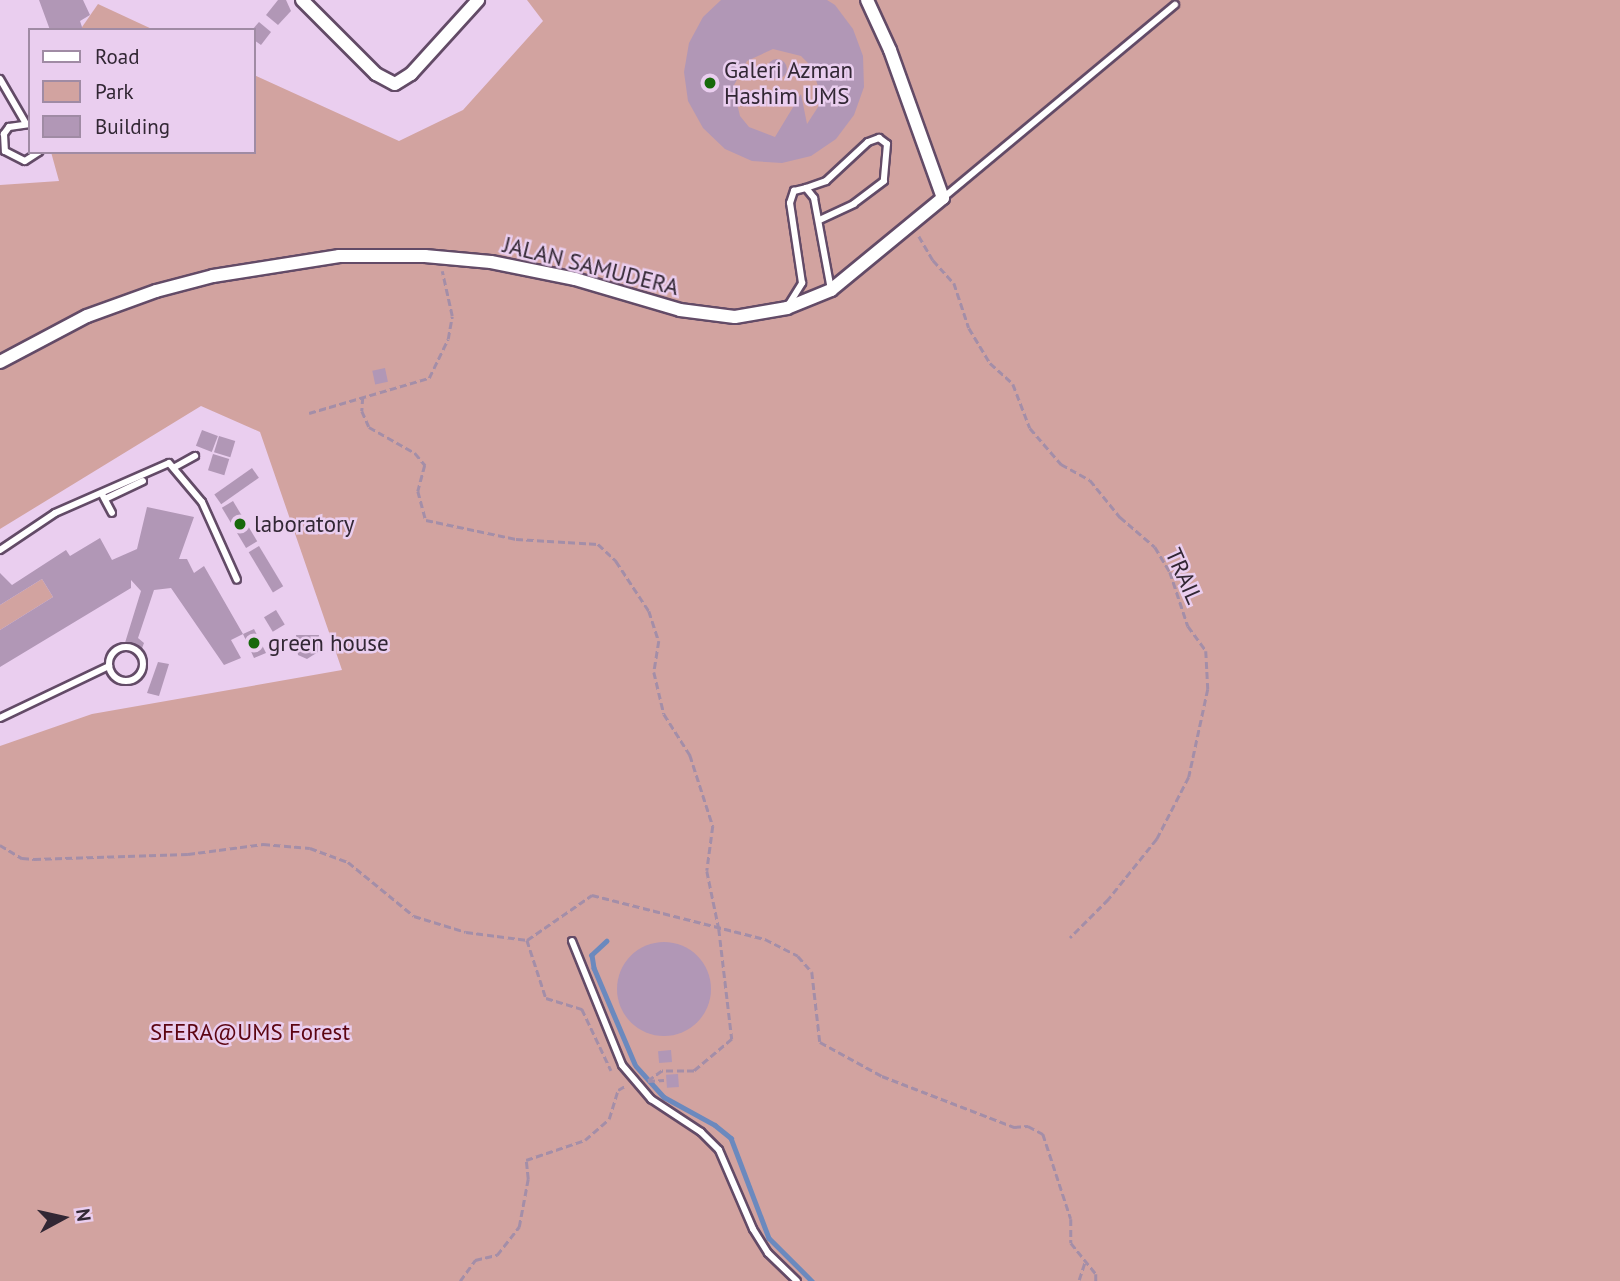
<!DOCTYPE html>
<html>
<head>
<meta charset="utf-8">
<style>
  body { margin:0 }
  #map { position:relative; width:1620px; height:1281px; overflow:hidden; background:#eaceef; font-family:"PT Sans",sans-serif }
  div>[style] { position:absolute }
  .green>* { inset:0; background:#d2a3a0 }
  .stream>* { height:4.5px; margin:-2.25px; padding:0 2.25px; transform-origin:2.25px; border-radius:2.25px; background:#6b89be }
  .building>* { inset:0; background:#b197b6; transform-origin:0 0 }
  .round { border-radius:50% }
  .path>* { height:2.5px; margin-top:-1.25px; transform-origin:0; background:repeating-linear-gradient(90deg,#a48ea8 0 7px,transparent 0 10.5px) }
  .roads { filter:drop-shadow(2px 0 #634b67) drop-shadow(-2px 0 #634b67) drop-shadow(0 2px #634b67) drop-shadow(0 -2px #634b67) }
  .lane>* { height:6px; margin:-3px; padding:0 3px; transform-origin:3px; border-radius:3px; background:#fff }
  .lane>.ring { margin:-3px; padding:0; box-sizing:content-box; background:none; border:6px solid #fff; border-radius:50% }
  .street>* { height:12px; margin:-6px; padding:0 6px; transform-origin:6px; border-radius:6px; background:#fff }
  .dots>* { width:19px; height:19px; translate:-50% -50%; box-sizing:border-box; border:4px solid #eaceef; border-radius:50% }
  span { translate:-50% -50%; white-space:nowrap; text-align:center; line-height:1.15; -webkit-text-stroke:5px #eaceef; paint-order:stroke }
  .poi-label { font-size:23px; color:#322734 }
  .left { translate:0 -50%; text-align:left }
  .street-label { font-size:23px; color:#322734 }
  .park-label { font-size:23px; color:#5c0512 }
  .legend { position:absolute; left:28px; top:28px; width:228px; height:126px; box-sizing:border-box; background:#eaceef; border:2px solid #a08ba4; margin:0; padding:9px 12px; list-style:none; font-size:21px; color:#322734 }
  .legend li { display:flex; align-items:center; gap:14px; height:35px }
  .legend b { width:35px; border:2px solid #a08ba4 }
  .north { position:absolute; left:28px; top:1183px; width:70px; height:70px; -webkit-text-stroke:5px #eaceef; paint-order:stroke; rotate:82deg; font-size:19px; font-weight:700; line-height:28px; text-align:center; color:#322734 }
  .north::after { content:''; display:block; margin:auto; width:24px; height:32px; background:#322734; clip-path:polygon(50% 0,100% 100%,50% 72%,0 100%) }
</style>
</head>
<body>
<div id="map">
  <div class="green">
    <i style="clip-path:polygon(527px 0,1620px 0,1620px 1281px,0 1281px,0 746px,92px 714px,342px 670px,260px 432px,201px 406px,0 529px,0 185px,59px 181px,51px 152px,254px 152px,254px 75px,399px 141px,463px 110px,543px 21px)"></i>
    <i style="clip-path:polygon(98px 4px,154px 30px,80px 30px)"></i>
    <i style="clip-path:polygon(42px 579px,53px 597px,0 630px,0 605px)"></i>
  </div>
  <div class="stream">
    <i style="left:607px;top:941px;width:21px;rotate:137deg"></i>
    <i style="left:592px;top:955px;width:13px;rotate:81deg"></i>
    <i style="left:594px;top:968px;width:104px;rotate:66.9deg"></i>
    <i style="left:636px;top:1066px;width:42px;rotate:47.9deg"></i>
    <i style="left:664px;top:1097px;width:58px;rotate:28.8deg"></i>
    <i style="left:715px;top:1125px;width:21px;rotate:39deg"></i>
    <i style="left:731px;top:1138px;width:107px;rotate:69.2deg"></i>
    <i style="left:769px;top:1238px;width:61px;rotate:45deg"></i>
  </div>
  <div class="building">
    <i style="clip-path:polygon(39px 0,83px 0,90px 15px,80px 21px,83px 30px,50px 30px)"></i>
    <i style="clip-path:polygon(278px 0,286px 0,291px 11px,278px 25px,266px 15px)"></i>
    <i style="clip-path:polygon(evenodd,721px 0,827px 0,835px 5px,853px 29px,863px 56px,864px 87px,854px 115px,836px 139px,811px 156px,782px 163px,752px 161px,725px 149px,703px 128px,688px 101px,684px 72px,689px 43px,703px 17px,721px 0,773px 49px,801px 56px,812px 67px,820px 93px,818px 107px,807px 124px,801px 94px,775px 137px,749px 127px,740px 116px,733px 87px,747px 61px,773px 49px)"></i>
    <i style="clip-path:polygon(259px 22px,271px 32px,261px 45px,254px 40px,252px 30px)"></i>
    <i class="round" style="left:767px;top:59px;width:20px;height:20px"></i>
    <i style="left:385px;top:368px;width:14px;height:13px;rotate:78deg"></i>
    <i style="left:202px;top:430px;width:17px;height:17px;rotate:21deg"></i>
    <i style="left:219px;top:436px;width:17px;height:17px;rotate:17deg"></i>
    <i style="left:213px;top:454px;width:17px;height:17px;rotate:17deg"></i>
    <i style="left:252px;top:468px;width:12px;height:46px;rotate:55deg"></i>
    <i style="left:233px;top:501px;width:47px;height:13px;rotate:59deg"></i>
    <i style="clip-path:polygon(147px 507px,194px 517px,179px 559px,187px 559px,194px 573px,204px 566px,243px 634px,254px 629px,266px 653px,254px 658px,243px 634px,231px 640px,241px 658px,224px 665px,171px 588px,154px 590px,138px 638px,144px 643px,141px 651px,124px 646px,141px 591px,131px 580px,131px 588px,0 667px,0 630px,53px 597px,42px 579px,0 605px,0 573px,12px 585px,66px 550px,70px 556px,100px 538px,112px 560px,137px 549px)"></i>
    <i style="left:259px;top:546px;width:47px;height:12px;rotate:59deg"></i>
    <i style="left:276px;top:610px;width:17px;height:14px;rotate:59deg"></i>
    <i style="clip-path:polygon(296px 635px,319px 635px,318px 652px,307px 659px,298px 655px)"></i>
    <i style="clip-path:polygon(158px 662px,169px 664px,159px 696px,147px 693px)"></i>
    <i class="round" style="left:617px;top:942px;width:94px;height:94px"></i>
    <i style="left:671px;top:1050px;width:12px;height:13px;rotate:85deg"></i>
    <i style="left:678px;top:1074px;width:13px;height:12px;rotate:86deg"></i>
  </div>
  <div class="path">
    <i style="left:919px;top:236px;width:28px;rotate:60deg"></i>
    <i style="left:933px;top:260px;width:31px;rotate:48deg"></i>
    <i style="left:954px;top:283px;width:47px;rotate:71.6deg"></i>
    <i style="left:969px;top:328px;width:41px;rotate:59deg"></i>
    <i style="left:990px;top:363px;width:31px;rotate:42deg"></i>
    <i style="left:1013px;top:384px;width:47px;rotate:68.9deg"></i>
    <i style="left:1030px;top:428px;width:48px;rotate:49.3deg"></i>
    <i style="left:1061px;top:464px;width:33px;rotate:29deg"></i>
    <i style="left:1090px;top:480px;width:48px;rotate:51deg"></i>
    <i style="left:1120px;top:517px;width:46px;rotate:40.6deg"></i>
    <i style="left:1155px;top:547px;width:29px;rotate:59deg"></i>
    <i style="left:1170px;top:572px;width:57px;rotate:71.6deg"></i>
    <i style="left:1188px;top:626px;width:31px;rotate:54deg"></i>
    <i style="left:1206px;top:651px;width:38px;rotate:87deg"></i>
    <i style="left:1208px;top:689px;width:90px;rotate:102.2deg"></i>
    <i style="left:1189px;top:777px;width:70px;rotate:117.3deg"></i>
    <i style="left:1157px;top:839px;width:77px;rotate:128.7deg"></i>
    <i style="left:1109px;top:899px;width:55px;rotate:135deg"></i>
    <i style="left:363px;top:397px;width:14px;rotate:94deg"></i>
    <i style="left:362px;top:411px;width:17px;rotate:66deg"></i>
    <i style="left:369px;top:427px;width:53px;rotate:29.5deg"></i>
    <i style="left:415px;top:453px;width:16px;rotate:50deg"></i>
    <i style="left:425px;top:465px;width:27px;rotate:105deg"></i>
    <i style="left:418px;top:491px;width:30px;rotate:75deg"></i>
    <i style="left:426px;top:520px;width:92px;rotate:11.9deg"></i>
    <i style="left:516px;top:539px;width:82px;rotate:3.5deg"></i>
    <i style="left:598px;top:544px;width:25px;rotate:43deg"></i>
    <i style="left:616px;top:561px;width:60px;rotate:56.6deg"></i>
    <i style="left:649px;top:611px;width:32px;rotate:72deg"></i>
    <i style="left:659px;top:641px;width:31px;rotate:99deg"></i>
    <i style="left:654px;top:672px;width:43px;rotate:76.6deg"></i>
    <i style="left:664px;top:714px;width:49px;rotate:57.6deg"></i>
    <i style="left:690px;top:755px;width:75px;rotate:72.1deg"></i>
    <i style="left:713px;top:826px;width:45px;rotate:97.6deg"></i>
    <i style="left:707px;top:871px;width:59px;rotate:78.3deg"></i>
    <i style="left:719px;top:929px;width:111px;rotate:83.3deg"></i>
    <i style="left:732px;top:1039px;width:50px;rotate:139.9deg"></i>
    <i style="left:694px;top:1071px;width:32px;rotate:180deg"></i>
    <i style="left:662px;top:1071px;width:17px;rotate:144deg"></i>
    <i style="left:309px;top:413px;width:125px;rotate:-16.3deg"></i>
    <i style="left:429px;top:378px;width:43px;rotate:-64deg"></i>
    <i style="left:448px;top:339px;width:23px;rotate:-80deg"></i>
    <i style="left:452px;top:316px;width:46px;rotate:-102.5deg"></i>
    <i style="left:0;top:845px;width:26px;rotate:31deg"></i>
    <i style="left:22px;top:858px;width:12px;rotate:5deg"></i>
    <i style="left:34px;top:859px;width:154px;rotate:-1.9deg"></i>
    <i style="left:188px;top:854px;width:76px;rotate:-7.6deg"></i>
    <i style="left:263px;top:844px;width:47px;rotate:4.9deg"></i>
    <i style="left:310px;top:848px;width:40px;rotate:20.2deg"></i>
    <i style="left:348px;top:862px;width:85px;rotate:39.3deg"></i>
    <i style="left:414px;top:916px;width:54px;rotate:17.1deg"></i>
    <i style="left:466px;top:932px;width:62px;rotate:7.5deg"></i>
    <i style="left:527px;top:940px;width:79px;rotate:-34.7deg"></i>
    <i style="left:592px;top:895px;width:179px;rotate:14.3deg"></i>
    <i style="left:765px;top:939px;width:37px;rotate:27deg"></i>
    <i style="left:798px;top:956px;width:21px;rotate:49deg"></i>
    <i style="left:812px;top:972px;width:70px;rotate:83.5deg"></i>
    <i style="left:820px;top:1042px;width:71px;rotate:28.7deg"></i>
    <i style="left:882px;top:1076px;width:142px;rotate:21.1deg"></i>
    <i style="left:1014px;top:1127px;width:14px;rotate:-4deg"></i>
    <i style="left:1028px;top:1126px;width:17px;rotate:28deg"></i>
    <i style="left:1043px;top:1134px;width:89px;rotate:71.8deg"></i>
    <i style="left:1071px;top:1219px;width:24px;rotate:90deg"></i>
    <i style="left:1071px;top:1243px;width:40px;rotate:51deg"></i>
    <i style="left:1096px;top:1274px;width:7px;rotate:90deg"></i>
    <i style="left:527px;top:940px;width:61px;rotate:71.9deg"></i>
    <i style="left:546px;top:998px;width:38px;rotate:17deg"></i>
    <i style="left:582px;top:1009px;width:68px;rotate:64.6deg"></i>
    <i style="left:648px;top:1081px;width:16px;rotate:-4deg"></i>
    <i style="left:1079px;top:1280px;width:19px;rotate:-72deg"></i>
    <i style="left:460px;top:1281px;width:26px;rotate:-54deg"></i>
    <i style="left:475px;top:1260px;width:23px;rotate:-13deg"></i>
    <i style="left:497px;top:1255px;width:36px;rotate:-52deg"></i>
    <i style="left:519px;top:1227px;width:49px;rotate:-79.4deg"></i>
    <i style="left:528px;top:1179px;width:19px;rotate:-96deg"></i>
    <i style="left:526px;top:1160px;width:62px;rotate:-18.7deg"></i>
    <i style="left:585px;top:1140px;width:32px;rotate:-41deg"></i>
    <i style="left:609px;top:1119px;width:30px;rotate:-73deg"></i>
    <i style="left:618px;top:1090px;width:8px;rotate:-30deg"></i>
  </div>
  <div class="roads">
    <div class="lane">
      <i style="left:0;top:79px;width:50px;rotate:59.8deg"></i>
      <i style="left:30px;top:124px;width:21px;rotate:172deg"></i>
      <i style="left:9px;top:127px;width:9px;rotate:126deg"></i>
      <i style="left:4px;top:134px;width:17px;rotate:87deg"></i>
      <i style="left:5px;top:151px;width:22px;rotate:27deg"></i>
      <i style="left:25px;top:161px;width:17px;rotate:-33deg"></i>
      <i style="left:806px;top:188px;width:21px;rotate:-19deg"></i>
      <i style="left:826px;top:181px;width:57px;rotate:-42.9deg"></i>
      <i style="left:868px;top:142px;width:12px;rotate:-20deg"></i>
      <i style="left:879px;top:138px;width:10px;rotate:37deg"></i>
      <i style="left:887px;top:144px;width:37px;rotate:95deg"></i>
      <i style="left:884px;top:181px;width:38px;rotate:143deg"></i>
      <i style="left:854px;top:204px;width:38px;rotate:155deg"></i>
      <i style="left:943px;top:198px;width:302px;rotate:-39.8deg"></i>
      <i style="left:789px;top:304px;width:25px;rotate:-58deg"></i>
      <i style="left:802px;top:283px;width:81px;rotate:-98.5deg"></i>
      <i style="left:790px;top:203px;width:13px;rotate:-72deg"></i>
      <i style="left:794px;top:191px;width:12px;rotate:-14deg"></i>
      <i style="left:806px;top:188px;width:13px;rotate:51deg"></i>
      <i style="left:814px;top:198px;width:94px;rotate:79.5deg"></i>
      <i style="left:175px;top:467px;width:23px;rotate:-29deg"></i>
      <i style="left:103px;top:496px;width:19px;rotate:62deg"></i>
      <i style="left:105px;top:499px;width:42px;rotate:-25.3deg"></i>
      <i style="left:0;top:550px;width:66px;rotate:-33.9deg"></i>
      <i style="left:55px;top:513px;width:124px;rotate:-23.7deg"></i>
      <i style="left:169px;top:463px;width:51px;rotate:49.8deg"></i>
      <i style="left:202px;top:502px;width:85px;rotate:65.8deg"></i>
      <i class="ring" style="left:109px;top:647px;width:28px;height:28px"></i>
      <i style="left:0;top:718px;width:121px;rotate:-25.5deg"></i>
      <i style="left:572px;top:941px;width:134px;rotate:68deg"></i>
      <i style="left:622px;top:1065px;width:45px;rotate:49.5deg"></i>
      <i style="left:651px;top:1099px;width:60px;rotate:33.4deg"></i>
      <i style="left:701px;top:1132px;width:25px;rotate:45deg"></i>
      <i style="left:719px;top:1150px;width:86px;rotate:66.7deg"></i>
      <i style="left:753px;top:1229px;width:28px;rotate:58deg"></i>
      <i style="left:768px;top:1253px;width:40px;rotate:44deg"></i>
    </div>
    <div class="street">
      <i style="left:302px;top:0;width:105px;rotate:45deg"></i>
      <i style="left:376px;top:74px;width:21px;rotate:28deg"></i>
      <i style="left:395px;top:84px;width:19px;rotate:-32deg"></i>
      <i style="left:411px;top:74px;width:100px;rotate:-47.8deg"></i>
      <i style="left:0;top:362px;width:98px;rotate:-27.9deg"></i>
      <i style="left:87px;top:316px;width:73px;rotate:-19.9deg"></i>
      <i style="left:156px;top:291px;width:59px;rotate:-14.7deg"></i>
      <i style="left:213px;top:276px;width:128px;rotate:-9deg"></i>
      <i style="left:339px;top:256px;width:86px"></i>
      <i style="left:425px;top:256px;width:66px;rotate:5.2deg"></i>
      <i style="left:491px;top:262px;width:86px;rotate:11.4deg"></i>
      <i style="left:575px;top:279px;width:109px;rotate:16.4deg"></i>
      <i style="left:680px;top:310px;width:55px;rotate:7.3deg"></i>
      <i style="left:735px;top:317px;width:53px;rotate:-9.8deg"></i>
      <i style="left:787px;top:308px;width:48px;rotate:-22.2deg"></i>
      <i style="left:831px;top:290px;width:145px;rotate:-39.4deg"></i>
      <i style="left:943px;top:198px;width:157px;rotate:-109.7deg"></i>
      <i style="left:890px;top:50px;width:55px;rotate:-114.7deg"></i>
    </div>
  </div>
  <div class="dots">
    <i style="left:710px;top:83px;background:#17690b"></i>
    <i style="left:240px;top:524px;background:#17690b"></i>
    <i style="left:254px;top:643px;background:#17690b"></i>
  </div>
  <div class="poi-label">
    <span class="left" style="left:724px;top:83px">Galeri Azman<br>Hashim UMS</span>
    <span class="left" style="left:254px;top:524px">laboratory</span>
    <span class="left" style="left:268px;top:643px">green house</span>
  </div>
  <div class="street-label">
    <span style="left:591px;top:266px;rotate:14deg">JALAN SAMUDERA</span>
    <span style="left:1184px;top:576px;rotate:66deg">TRAIL</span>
  </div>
  <div class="park-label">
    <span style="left:250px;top:1032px">SFERA@UMS Forest</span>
  </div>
  <ul class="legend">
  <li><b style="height:9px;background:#fff"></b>Road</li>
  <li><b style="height:19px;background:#d2a3a0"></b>Park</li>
  <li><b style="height:19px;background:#b197b6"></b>Building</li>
  </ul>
  <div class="north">N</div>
</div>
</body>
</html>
